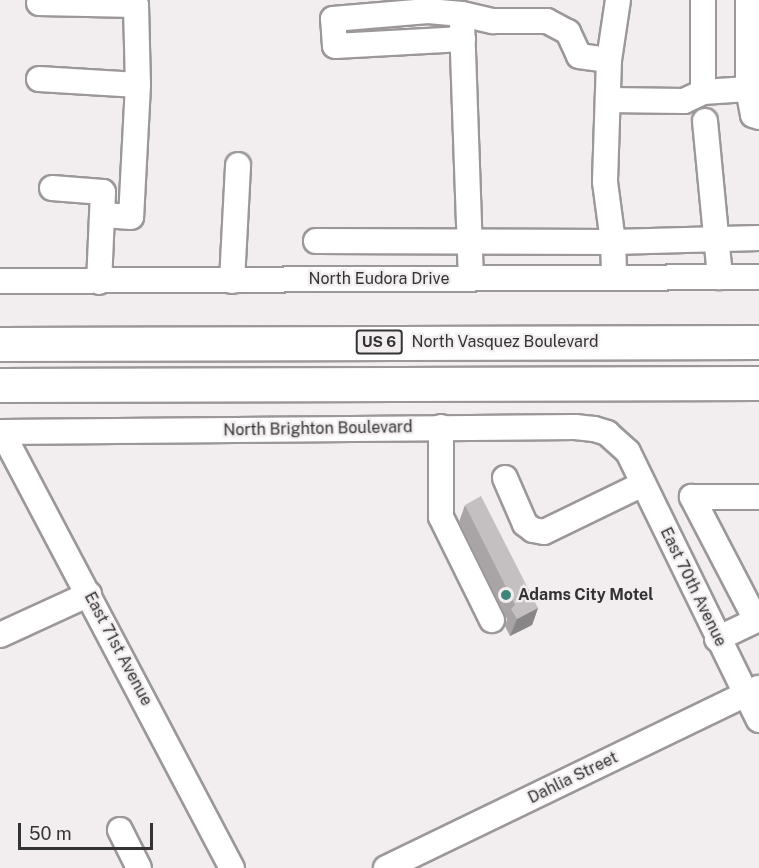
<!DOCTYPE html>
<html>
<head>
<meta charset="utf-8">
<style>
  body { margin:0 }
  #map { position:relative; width:759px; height:868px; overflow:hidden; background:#f2eeef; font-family:"Public Sans",sans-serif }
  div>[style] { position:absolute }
  .roads { filter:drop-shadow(2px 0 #9c9899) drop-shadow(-2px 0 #9c9899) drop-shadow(0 2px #9c9899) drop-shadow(0 -2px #9c9899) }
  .minor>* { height:24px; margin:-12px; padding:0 12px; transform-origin:12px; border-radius:12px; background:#fff }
  .highway>* { height:33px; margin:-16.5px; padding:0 16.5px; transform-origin:16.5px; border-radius:16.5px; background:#fff }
  .wall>* { inset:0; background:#a9a5a6 }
  .shaded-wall>* { inset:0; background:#898687 }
  .building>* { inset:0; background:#c4c0c1 }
  .dots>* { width:16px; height:16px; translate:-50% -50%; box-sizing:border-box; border:3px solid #f2eeef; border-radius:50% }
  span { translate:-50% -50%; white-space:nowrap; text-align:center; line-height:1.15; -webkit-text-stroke:4.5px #f2eeef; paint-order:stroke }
  .shield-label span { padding:2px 4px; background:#f2eeef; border:2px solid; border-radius:4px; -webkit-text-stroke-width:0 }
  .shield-label { font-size:15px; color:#343333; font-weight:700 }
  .street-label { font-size:16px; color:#343333 }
  .poi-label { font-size:16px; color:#343333; font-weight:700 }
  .left { translate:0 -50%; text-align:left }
  .scale { position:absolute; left:18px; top:823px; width:135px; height:27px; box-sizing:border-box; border:3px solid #343333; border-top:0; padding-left:8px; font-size:18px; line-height:21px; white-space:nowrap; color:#343333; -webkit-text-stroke:4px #f2eeef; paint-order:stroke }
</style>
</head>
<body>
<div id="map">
  <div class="roads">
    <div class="minor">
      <i style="left:39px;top:3px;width:97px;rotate:1.2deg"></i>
      <i style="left:136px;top:5px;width:80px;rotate:88.6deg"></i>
      <i style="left:462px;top:23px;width:256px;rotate:88deg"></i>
      <i style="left:463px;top:39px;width:128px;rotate:176.9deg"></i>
      <i style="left:335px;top:46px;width:27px;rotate:-94deg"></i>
      <i style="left:333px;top:19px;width:95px;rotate:-4.8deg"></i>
      <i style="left:428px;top:11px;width:34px;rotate:5deg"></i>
      <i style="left:462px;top:14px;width:32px;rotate:13deg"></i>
      <i style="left:493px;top:21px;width:54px"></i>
      <i style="left:547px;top:21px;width:24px;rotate:28deg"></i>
      <i style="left:568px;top:32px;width:26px;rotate:65deg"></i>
      <i style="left:579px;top:56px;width:30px;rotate:8deg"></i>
      <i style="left:609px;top:60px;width:61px;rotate:-81.5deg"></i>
      <i style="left:609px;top:60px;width:122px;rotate:91.9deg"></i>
      <i style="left:605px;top:182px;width:61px;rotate:82.4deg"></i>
      <i style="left:613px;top:242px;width:36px;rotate:88deg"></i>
      <i style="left:39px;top:79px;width:99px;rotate:3.5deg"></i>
      <i style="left:138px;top:85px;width:132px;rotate:93deg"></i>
      <i style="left:131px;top:217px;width:28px;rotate:-176deg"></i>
      <i style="left:748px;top:89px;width:26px;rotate:79deg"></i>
      <i style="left:753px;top:115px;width:6px;rotate:18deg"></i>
      <i style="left:703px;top:92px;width:45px;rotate:-3.8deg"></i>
      <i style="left:748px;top:89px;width:89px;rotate:-90deg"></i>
      <i style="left:608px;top:100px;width:76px;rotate:0.8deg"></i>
      <i style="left:684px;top:101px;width:21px;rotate:-25deg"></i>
      <i style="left:703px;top:92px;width:92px;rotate:-90deg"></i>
      <i style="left:705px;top:121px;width:157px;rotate:84.5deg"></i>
      <i style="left:52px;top:188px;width:51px;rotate:4.5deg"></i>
      <i style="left:103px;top:192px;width:90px;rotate:92.5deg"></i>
      <i style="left:316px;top:241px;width:297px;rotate:0.2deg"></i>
      <i style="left:613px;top:242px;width:146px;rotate:-1.6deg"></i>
      <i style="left:0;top:281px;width:759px;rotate:-0.3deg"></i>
      <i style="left:232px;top:281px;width:116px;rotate:-87deg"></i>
      <i style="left:441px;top:427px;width:90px;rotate:90deg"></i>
      <i style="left:441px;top:517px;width:115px;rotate:63.7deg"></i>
      <i style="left:0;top:432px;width:575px;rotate:-0.5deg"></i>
      <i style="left:575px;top:427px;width:19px;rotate:6deg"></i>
      <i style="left:594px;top:429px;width:14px;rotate:17deg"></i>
      <i style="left:607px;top:433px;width:28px;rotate:42deg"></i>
      <i style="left:628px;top:452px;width:298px;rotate:64deg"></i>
      <i style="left:2px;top:432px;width:493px;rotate:62.2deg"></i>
      <i style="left:505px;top:478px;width:50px;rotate:66.5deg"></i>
      <i style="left:525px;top:524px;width:10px;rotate:37deg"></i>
      <i style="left:533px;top:530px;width:11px;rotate:10deg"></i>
      <i style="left:544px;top:532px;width:110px;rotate:-25.9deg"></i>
      <i style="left:756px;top:620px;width:139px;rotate:-117.5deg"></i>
      <i style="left:692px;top:497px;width:67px"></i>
      <i style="left:0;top:635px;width:98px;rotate:-24.7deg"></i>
      <i style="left:717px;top:639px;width:47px;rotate:-25.5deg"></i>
      <i style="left:120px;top:830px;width:42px;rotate:63.4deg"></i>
      <i style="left:386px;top:868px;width:414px;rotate:-25.8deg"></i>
    </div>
    <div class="highway">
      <i style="left:0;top:344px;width:759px;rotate:-0.15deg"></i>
      <i style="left:0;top:385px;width:759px;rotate:-0.15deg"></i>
    </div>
  </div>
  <div class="wall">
    <i style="clip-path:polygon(465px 505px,538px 608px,532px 625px,510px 636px,505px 626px,507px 619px,459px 522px)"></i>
  </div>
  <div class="shaded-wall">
    <i style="clip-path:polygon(538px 608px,532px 625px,510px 636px,517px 619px)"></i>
  </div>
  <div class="building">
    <i style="clip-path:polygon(481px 496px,538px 608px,517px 619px,511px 609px,515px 605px,465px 505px)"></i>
  </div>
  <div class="dots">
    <i style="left:506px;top:595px;background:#41857a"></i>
  </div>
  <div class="shield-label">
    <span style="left:379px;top:342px">US 6</span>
  </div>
  <div class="street-label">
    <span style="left:379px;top:279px">North Eudora Drive</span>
    <span style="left:505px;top:342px">North Vasquez Boulevard</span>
    <span style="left:318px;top:429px;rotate:-1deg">North Brighton Boulevard</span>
    <span style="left:693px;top:587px;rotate:64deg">East 70th Avenue</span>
    <span style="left:118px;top:649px;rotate:62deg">East 71st Avenue</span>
    <span style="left:573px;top:778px;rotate:-26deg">Dahlia Street</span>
  </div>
  <div class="poi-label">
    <span class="left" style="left:518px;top:595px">Adams City Motel</span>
  </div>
  <div class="scale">50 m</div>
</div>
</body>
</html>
